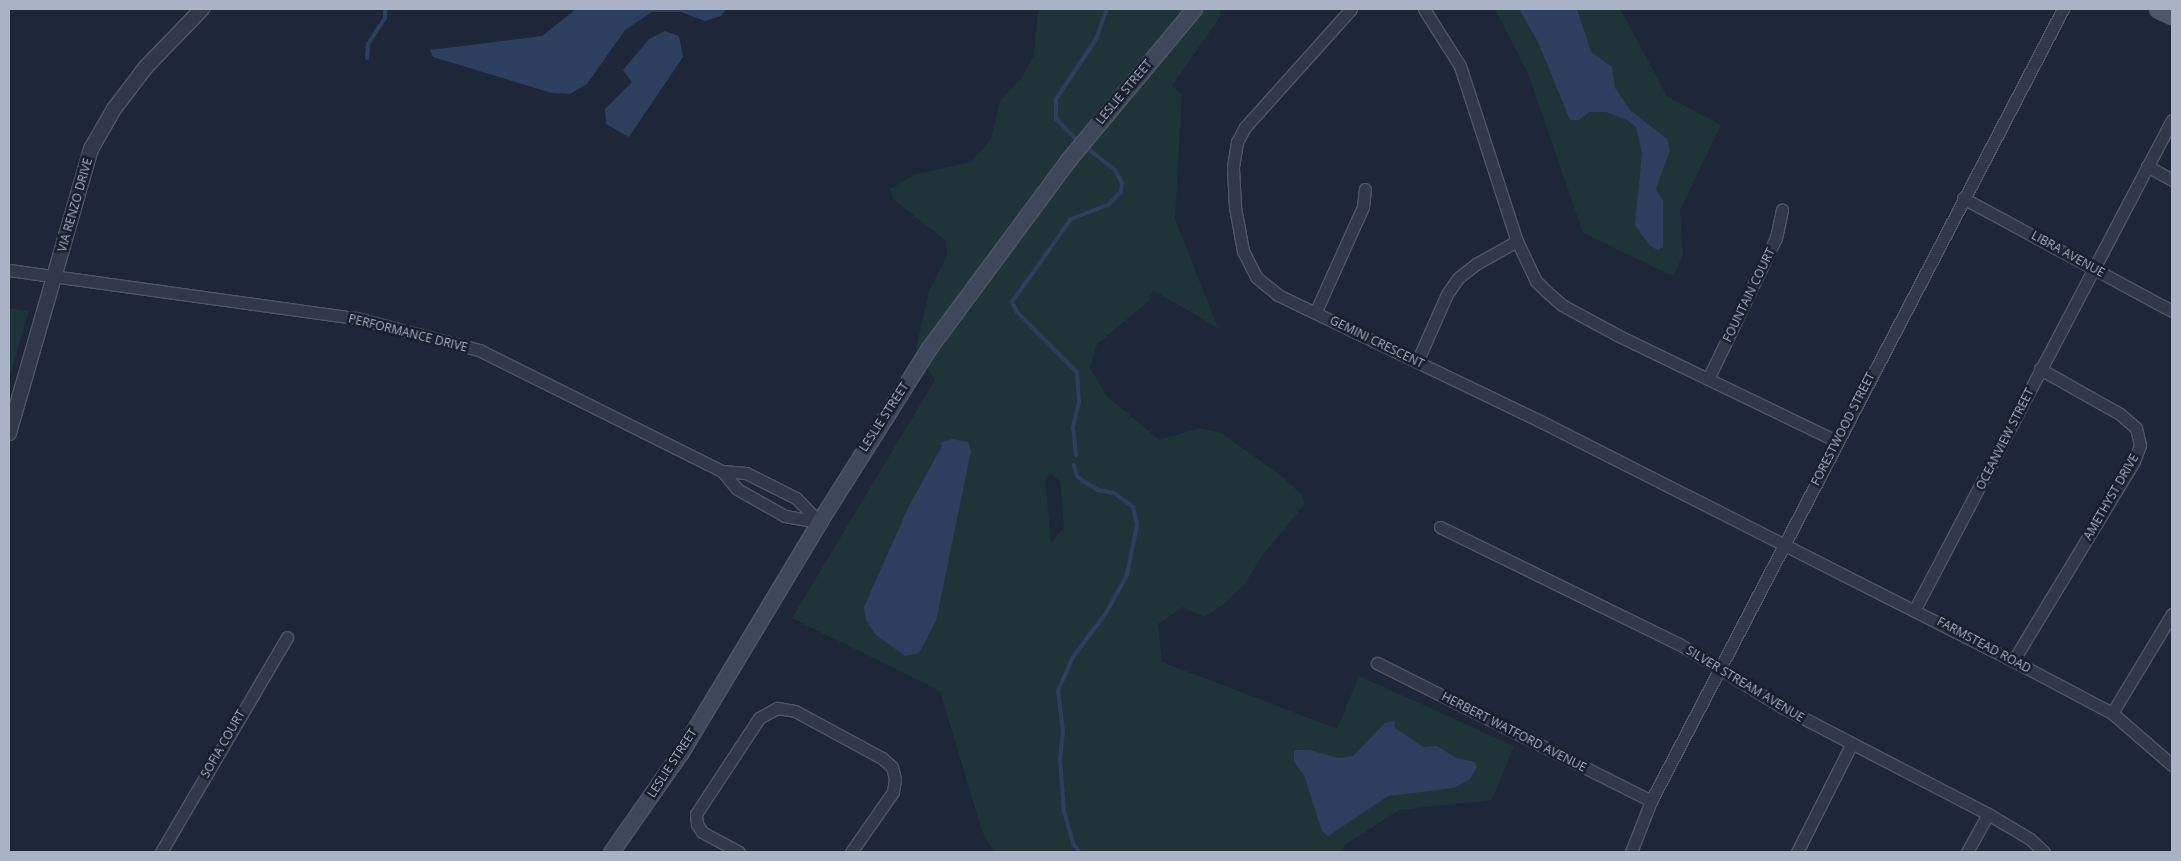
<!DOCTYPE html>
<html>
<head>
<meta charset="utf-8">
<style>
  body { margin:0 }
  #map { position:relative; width:2181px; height:861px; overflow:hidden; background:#1d2737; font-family:"Open Sans",sans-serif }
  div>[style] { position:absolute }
  .green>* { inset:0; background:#1f3438 }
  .water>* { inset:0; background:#2d3f5e }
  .stream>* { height:4px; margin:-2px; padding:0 2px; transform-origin:2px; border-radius:2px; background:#2d3f5e }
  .roads { filter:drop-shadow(1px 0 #4e5666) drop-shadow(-1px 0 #4e5666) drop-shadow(0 1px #4e5666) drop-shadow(0 -1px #4e5666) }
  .minor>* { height:11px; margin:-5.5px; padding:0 5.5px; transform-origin:5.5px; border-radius:5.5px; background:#313948 }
  .tertiary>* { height:14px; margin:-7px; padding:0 7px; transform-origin:7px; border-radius:7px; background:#313948 }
  .secondary>* { height:15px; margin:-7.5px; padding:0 7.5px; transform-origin:7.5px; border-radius:7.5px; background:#3e485b }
  .primary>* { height:18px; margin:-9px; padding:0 9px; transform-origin:9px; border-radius:9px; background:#4e5868 }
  span { translate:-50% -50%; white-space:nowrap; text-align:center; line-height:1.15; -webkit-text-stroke:5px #171e2c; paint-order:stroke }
  .street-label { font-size:12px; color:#aab3c5 }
  .frame { position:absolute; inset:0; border:10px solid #aab3c5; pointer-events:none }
</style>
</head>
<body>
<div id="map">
  <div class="green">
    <i style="clip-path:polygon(evenodd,1038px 9px,1221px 9px,1220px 17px,1172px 86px,1182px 94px,1175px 219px,1218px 328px,1153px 290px,1149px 301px,1097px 344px,1090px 368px,1107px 396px,1159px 440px,1200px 428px,1221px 433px,1279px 474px,1301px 494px,1305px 504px,1262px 556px,1244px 585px,1223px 605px,1204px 617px,1183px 607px,1158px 624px,1162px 662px,1337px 729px,1359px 676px,1514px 746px,1492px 800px,1399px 810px,1345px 845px,1342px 852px,994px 852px,982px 831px,940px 691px,792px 618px,935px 380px,916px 349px,929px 291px,947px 256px,946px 241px,893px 199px,890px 189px,916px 174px,971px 162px,991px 139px,1000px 101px,1021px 79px,1034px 55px,1038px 9px,1050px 474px,1060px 481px,1064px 527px,1051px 544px,1045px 478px,1050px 474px)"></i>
    <i style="clip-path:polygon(1495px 9px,1620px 9px,1667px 96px,1721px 125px,1680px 210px,1683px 255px,1673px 276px,1583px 233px,1528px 73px)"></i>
    <i style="clip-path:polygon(9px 308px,29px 311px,9px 378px)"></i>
  </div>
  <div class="water">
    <i style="clip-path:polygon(576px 9px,726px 9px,721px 16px,705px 21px,681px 12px,652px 12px,625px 30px,587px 84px,570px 94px,552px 93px,433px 57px,430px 50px,542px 36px)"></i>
    <i style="clip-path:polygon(1519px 9px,1577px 9px,1591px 52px,1612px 67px,1615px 88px,1630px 110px,1667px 139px,1670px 150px,1656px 189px,1663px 201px,1663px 247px,1658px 250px,1650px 246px,1635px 225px,1642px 153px,1636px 127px,1627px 120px,1606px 112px,1589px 112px,1579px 120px,1570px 120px,1538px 42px)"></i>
    <i style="clip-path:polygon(665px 31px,679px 36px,683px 57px,629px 137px,606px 124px,605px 109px,632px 82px,623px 70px,649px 39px)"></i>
    <i style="clip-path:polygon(952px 439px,968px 442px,971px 451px,936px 621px,919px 653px,905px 656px,875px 634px,866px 620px,864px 607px,908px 508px,942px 446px,940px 443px)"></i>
    <i style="clip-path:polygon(1394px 721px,1395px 728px,1423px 747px,1437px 746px,1456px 758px,1475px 762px,1477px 767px,1470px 779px,1454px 788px,1388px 796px,1328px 836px,1322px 831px,1304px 775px,1294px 762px,1294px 750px,1310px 750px,1338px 758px,1353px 756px,1385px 723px)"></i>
  </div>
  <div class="stream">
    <i style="left:367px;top:58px;width:14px;rotate:-86deg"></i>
    <i style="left:368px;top:44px;width:31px;rotate:-57deg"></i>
    <i style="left:385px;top:18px;width:9px;rotate:-90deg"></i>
    <i style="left:1079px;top:142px;width:33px;rotate:-135deg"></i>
    <i style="left:1056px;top:119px;width:20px;rotate:-90deg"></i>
    <i style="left:1056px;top:99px;width:72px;rotate:-56.3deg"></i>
    <i style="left:1096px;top:39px;width:32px;rotate:-70deg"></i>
    <i style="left:1076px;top:455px;width:27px;rotate:-96deg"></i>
    <i style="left:1073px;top:428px;width:27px;rotate:-77deg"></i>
    <i style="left:1079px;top:402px;width:30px;rotate:-94deg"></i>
    <i style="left:1077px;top:372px;width:85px;rotate:-135deg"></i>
    <i style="left:1017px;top:312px;width:11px;rotate:-117deg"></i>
    <i style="left:1012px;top:302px;width:102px;rotate:-54.6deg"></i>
    <i style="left:1071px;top:219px;width:40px;rotate:-21deg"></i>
    <i style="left:1108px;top:205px;width:18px;rotate:-45deg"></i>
    <i style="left:1121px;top:192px;width:9px;rotate:-84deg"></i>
    <i style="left:1122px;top:183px;width:15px;rotate:-118deg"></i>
    <i style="left:1115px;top:170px;width:39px;rotate:-142deg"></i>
    <i style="left:1074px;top:465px;width:11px;rotate:75deg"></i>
    <i style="left:1077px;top:476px;width:8px;rotate:40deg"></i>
    <i style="left:1083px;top:481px;width:17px;rotate:31deg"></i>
    <i style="left:1098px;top:490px;width:16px;rotate:11deg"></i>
    <i style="left:1114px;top:493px;width:24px;rotate:36deg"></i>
    <i style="left:1133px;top:507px;width:18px;rotate:77deg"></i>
    <i style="left:1137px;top:525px;width:51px;rotate:101.3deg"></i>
    <i style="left:1127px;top:575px;width:43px;rotate:118.9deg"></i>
    <i style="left:1106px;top:613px;width:55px;rotate:126.9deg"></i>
    <i style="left:1073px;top:657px;width:37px;rotate:114deg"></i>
    <i style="left:1058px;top:691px;width:40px;rotate:82.9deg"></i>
    <i style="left:1063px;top:731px;width:28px;rotate:96deg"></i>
    <i style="left:1060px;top:759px;width:52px;rotate:85.6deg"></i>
    <i style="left:1064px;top:811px;width:33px;rotate:74deg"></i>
    <i style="left:1073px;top:843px;width:11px;rotate:56deg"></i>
  </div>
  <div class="roads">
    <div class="minor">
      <i style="left:1351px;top:9px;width:159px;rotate:131.9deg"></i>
      <i style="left:1245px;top:127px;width:17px;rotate:118deg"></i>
      <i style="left:1237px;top:142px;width:26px;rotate:99deg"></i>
      <i style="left:1233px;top:168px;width:39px;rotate:87deg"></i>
      <i style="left:1235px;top:207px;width:45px;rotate:79.7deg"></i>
      <i style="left:1243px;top:251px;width:29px;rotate:63deg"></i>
      <i style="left:1256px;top:277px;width:28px;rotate:39deg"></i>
      <i style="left:1278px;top:295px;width:291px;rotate:25.7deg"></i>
      <i style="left:1540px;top:421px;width:544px;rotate:26.89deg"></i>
      <i style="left:2025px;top:667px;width:98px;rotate:27.9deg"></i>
      <i style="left:2112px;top:713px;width:79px;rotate:40.9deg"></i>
      <i style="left:1424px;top:9px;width:67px;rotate:57.7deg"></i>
      <i style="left:1460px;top:66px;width:184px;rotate:72deg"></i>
      <i style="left:1517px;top:241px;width:44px;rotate:64.6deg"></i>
      <i style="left:1536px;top:281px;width:14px;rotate:45deg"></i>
      <i style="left:1546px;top:291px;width:21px;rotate:41deg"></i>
      <i style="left:1562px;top:305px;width:63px;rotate:28.6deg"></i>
      <i style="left:1617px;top:335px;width:243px;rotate:25.8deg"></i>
      <i style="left:2147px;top:166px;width:29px;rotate:29deg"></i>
      <i style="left:1963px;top:198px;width:238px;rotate:28.4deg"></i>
      <i style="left:9px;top:270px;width:350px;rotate:7.9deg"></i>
      <i style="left:356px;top:318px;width:127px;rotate:14.6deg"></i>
      <i style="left:479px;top:350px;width:271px;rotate:26.5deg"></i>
      <i style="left:722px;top:471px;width:24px;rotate:5deg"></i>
      <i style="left:746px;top:473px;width:56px;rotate:26.6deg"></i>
      <i style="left:796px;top:498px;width:33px;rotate:46deg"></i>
      <i style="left:1316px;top:311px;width:114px;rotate:-65.7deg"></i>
      <i style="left:1363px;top:207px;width:18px;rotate:-84deg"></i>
      <i style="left:1417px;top:362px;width:74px;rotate:-66.2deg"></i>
      <i style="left:1447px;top:294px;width:19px;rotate:-55deg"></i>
      <i style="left:1458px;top:278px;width:23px;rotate:-38deg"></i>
      <i style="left:1476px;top:264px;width:47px;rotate:-29.3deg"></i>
      <i style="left:1709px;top:377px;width:154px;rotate:-64.3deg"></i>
      <i style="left:1776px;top:238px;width:29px;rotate:-78deg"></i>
      <i style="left:722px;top:471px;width:23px;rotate:50deg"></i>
      <i style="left:737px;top:489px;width:55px;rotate:29.4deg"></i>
      <i style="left:785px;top:516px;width:35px;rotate:10deg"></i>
      <i style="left:1440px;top:527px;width:266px;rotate:26.1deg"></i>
      <i style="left:1679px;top:644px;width:121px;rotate:31.5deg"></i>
      <i style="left:1782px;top:707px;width:232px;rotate:27.4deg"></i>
      <i style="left:1988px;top:814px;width:49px;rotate:30.8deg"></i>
      <i style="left:2030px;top:839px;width:19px;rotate:43deg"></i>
      <i style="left:1915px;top:609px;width:552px;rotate:-62.28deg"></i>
      <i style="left:2013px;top:661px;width:234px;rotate:-58.8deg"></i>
      <i style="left:2134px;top:461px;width:17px;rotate:-69deg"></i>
      <i style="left:2140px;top:445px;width:17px;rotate:-103deg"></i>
      <i style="left:2136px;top:428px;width:21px;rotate:-139deg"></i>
      <i style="left:2120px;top:414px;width:92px;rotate:-150.6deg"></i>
      <i style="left:1377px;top:663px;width:307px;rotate:26.7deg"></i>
      <i style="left:2112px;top:713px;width:116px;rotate:-58.8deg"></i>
      <i style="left:161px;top:852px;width:249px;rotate:-59.6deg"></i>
      <i style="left:739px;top:852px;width:42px;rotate:-151.6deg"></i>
      <i style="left:702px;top:832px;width:9px;rotate:-122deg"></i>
      <i style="left:697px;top:824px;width:10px;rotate:-96deg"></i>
      <i style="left:696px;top:814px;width:115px;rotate:-56.7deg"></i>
      <i style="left:759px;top:718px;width:21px;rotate:-29deg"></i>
      <i style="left:777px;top:708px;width:18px;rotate:9deg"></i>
      <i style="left:795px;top:711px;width:99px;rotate:28.4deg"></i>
      <i style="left:882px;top:758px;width:13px;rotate:42deg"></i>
      <i style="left:892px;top:767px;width:12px;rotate:76deg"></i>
      <i style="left:895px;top:779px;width:13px;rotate:99deg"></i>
      <i style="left:893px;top:792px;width:73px;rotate:125deg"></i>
      <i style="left:1631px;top:852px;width:55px;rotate:-68.6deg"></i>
      <i style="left:1651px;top:801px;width:893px;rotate:-62.52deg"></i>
      <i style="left:1797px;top:852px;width:120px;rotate:-63.2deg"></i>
      <i style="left:1967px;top:852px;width:43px;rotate:-61.1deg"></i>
    </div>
    <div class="tertiary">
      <i style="left:9px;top:433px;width:296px;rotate:-73.9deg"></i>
      <i style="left:91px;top:149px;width:46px;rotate:-60.1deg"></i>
      <i style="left:114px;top:109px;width:53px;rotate:-52.7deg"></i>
      <i style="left:146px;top:67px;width:81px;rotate:-46deg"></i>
    </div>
    <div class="secondary">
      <i style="left:611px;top:852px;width:122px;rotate:-55deg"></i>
      <i style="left:681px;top:752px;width:268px;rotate:-59deg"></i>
      <i style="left:819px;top:522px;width:206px;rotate:-57.7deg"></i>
      <i style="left:929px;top:348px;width:234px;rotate:-53.5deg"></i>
      <i style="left:1068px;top:160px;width:197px;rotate:-50.2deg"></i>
    </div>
    <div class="primary">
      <i style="left:2159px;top:9px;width:14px;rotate:25deg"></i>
    </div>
  </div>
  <div class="street-label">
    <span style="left:1124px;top:92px;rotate:-50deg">LESLIE STREET</span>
    <span style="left:75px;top:205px;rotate:-74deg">VIA RENZO DRIVE</span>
    <span style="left:2068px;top:254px;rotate:29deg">LIBRA AVENUE</span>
    <span style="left:1749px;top:295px;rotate:-64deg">FOUNTAIN COURT</span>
    <span style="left:408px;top:333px;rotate:14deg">PERFORMANCE DRIVE</span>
    <span style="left:1377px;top:342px;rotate:26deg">GEMINI CRESCENT</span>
    <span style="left:884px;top:417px;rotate:-57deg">LESLIE STREET</span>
    <span style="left:1843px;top:429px;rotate:-63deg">FORESTWOOD STREET</span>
    <span style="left:2005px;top:439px;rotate:-63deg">OCEANVIEW STREET</span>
    <span style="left:2111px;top:497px;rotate:-60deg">AMETHYST DRIVE</span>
    <span style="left:1984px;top:645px;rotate:28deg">FARMSTEAD ROAD</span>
    <span style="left:1745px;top:684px;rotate:31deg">SILVER STREAM AVENUE</span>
    <span style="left:1514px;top:732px;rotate:27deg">HERBERT WATFORD AVENUE</span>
    <span style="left:223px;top:744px;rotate:-60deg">SOFIA COURT</span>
    <span style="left:672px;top:763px;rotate:-57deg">LESLIE STREET</span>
  </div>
  <div class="frame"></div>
</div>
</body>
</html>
